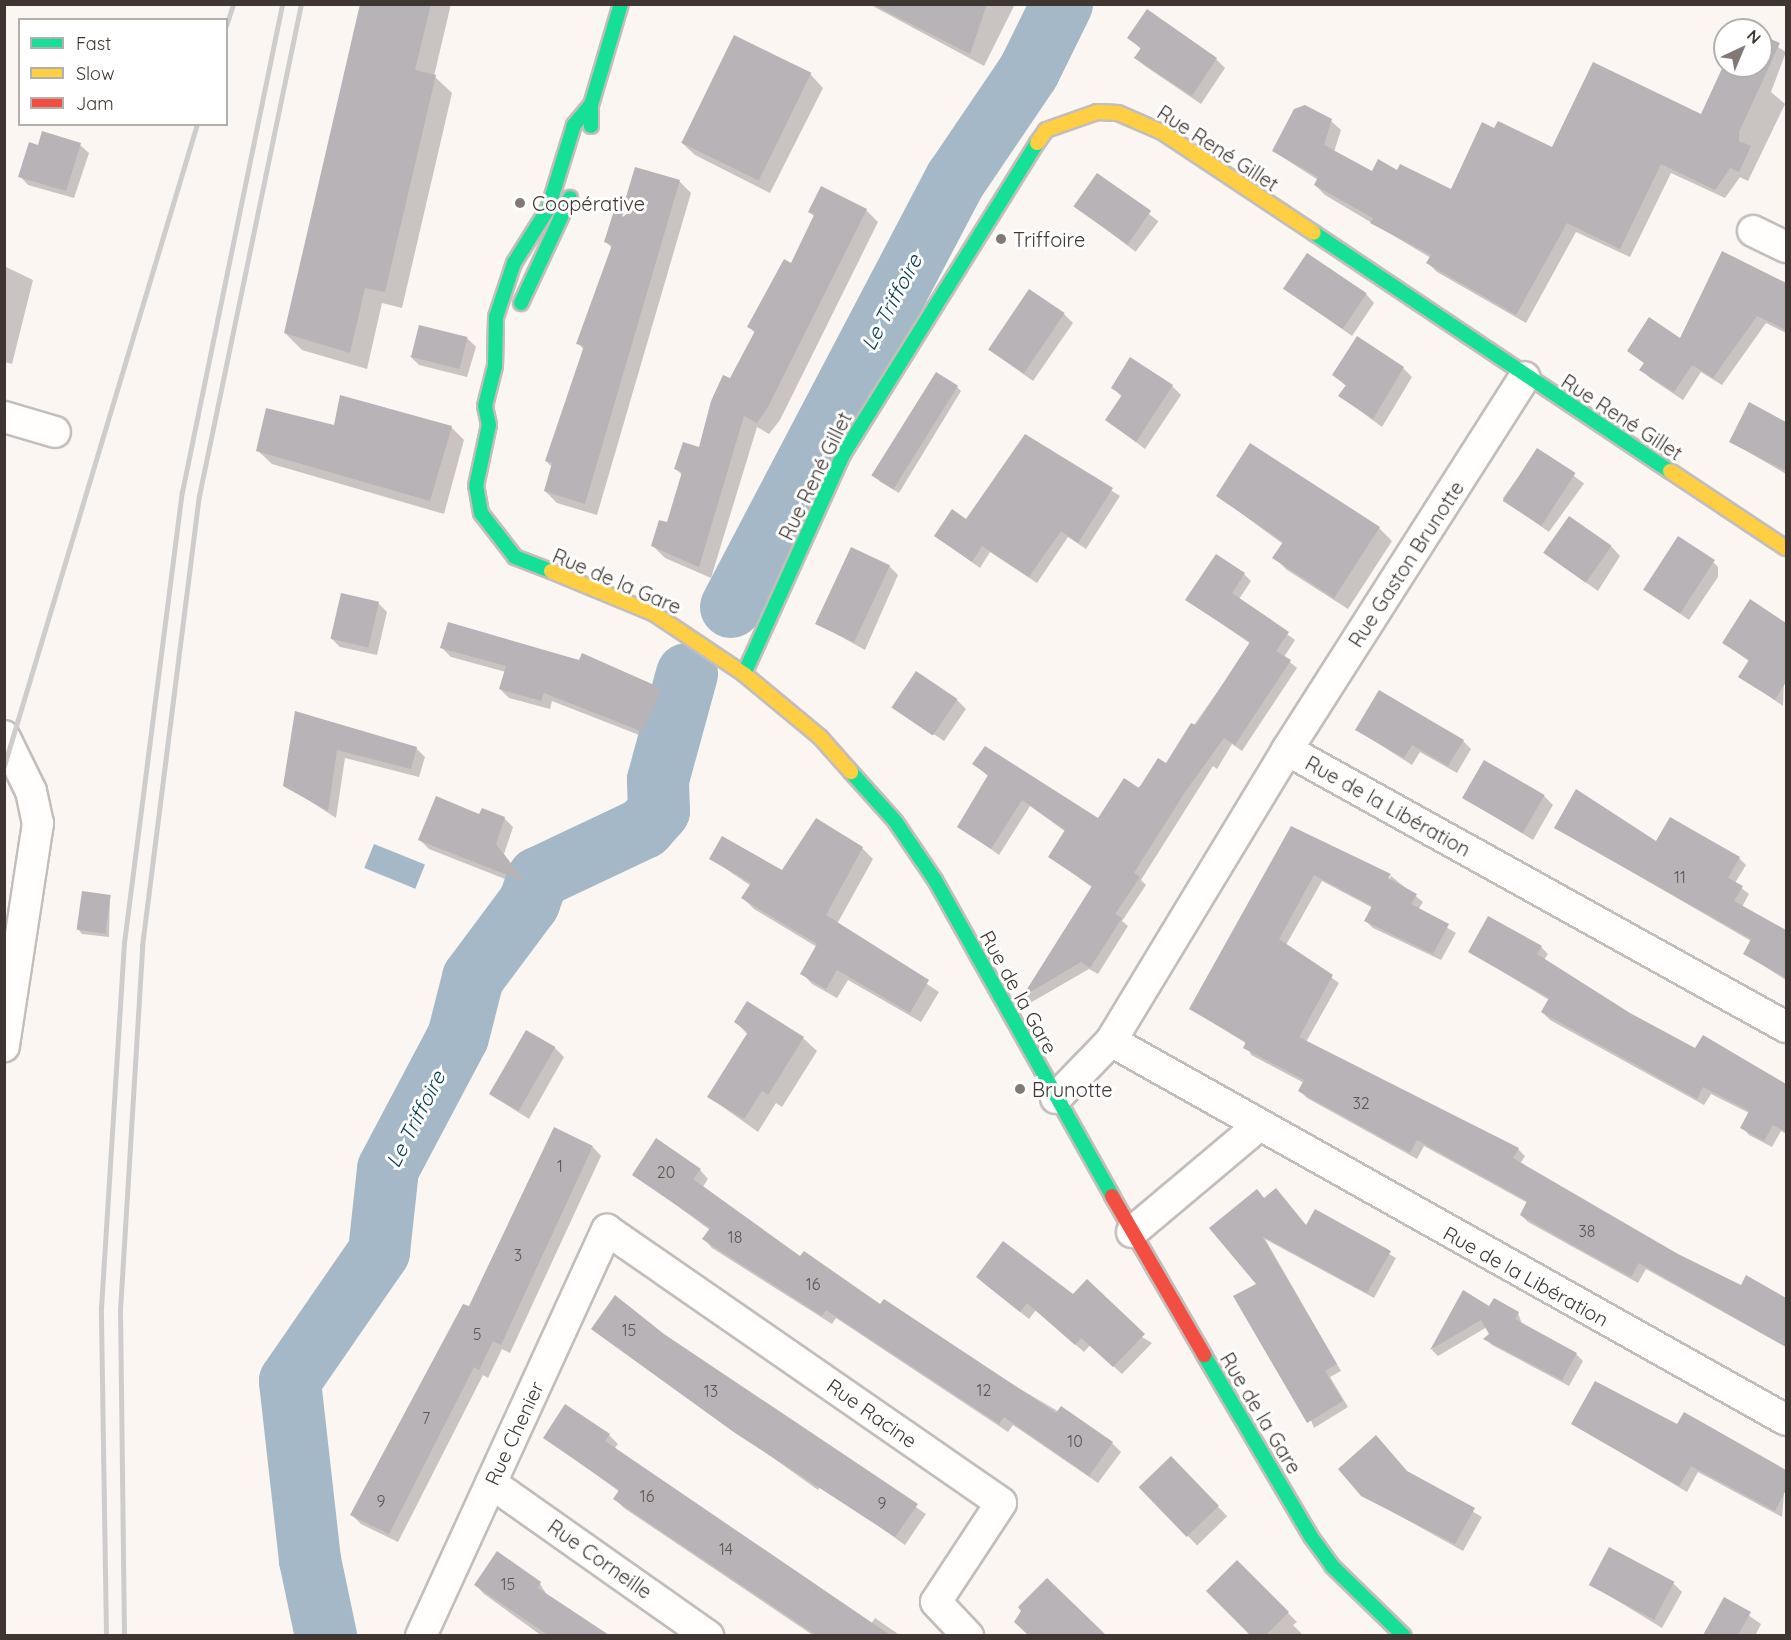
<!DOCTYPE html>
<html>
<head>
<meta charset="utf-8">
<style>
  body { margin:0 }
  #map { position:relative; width:1791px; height:1640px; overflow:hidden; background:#fcf6f2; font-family:Quicksand,sans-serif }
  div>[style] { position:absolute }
  .water>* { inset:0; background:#a4b8c7; transform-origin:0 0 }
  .shadow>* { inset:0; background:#0003; transform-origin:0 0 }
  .river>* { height:62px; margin:-31px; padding:0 31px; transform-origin:31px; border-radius:31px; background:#a4b8c7 }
  .building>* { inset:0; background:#b8b3b6; transform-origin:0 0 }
  .roads { filter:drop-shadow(2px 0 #c4bdb9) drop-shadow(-2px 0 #c4bdb9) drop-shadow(0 2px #c4bdb9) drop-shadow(0 -2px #c4bdb9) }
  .street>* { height:30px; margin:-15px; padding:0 15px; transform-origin:15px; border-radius:15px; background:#fffefd }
  .fast>* { height:14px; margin:-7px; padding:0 7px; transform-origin:7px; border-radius:7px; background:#16e098 }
  .slow>* { height:14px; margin:-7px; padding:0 7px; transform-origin:7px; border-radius:7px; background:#ffcf43 }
  .jam>* { height:14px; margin:-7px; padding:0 7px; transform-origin:7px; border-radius:7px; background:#f24e42 }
  .rail>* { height:4.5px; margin:-2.25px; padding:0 2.25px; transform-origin:2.25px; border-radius:2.25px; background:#cfcdcc }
  .dots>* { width:16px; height:16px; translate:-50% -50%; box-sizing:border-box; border:3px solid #fff; border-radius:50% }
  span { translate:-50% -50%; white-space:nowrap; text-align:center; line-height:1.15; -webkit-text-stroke:6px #fff; paint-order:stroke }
  .number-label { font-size:16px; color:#5e5552 }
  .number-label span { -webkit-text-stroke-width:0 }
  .street-label { font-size:20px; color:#403631 }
  .poi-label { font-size:20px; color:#403631 }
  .left { translate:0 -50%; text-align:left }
  .water-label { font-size:21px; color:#003c5b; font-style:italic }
  .frame { position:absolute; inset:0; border:6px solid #403631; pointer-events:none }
  .legend { position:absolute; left:18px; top:18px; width:210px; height:108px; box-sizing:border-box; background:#fff; border:2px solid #b3afad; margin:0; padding:8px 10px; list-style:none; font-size:18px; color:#403631 }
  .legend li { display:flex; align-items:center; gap:12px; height:30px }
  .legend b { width:30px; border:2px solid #b3afad }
  .north { position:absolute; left:1713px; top:18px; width:60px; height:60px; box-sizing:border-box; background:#fff; border:2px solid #b3afad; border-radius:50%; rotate:44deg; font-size:16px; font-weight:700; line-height:24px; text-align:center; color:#403631 }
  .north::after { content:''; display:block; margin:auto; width:21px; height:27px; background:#827975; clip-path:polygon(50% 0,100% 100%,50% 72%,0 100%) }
</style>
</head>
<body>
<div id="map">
  <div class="water">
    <i style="left:374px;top:844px;width:55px;height:26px;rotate:22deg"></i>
  </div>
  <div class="shadow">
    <i style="clip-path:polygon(361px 4px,451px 4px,434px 76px,452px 93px,402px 308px,382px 303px,367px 369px,302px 350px,285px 333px)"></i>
    <i style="clip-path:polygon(869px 4px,1015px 4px,984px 66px)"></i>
    <i style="clip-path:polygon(1761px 36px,1786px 52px,1771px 92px,1785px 104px,1748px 181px,1740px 177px,1725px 198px,1671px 173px,1630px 257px,1576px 232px,1526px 323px,1437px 272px,1428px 263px,1431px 258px,1325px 195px,1315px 185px,1318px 180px,1273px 151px,1331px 121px,1341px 130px,1334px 152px,1373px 173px,1398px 172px,1451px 191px,1553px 149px,1702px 116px,1761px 66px)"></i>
    <i style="clip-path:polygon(1129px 38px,1216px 59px,1225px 68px,1201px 104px,1145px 66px,1136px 58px,1142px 50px)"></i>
    <i style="clip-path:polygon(810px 74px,823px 88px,770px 193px,695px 155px,681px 142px)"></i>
    <i style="clip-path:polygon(80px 145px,89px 153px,74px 198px,28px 185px,20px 176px,39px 147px)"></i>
    <i style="left:1097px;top:175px;width:77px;height:38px;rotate:37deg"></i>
    <i style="clip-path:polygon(679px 181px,691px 193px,597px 515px,557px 503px,545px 491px,552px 467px,546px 461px,584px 350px,578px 343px,612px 248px,606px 242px,627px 199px)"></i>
    <i style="clip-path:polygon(866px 210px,878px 222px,780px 420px,769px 434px,757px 427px,711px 578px,665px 558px,653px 546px,668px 524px,682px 475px,676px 469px,700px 449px,755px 333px,749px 327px,791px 265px,815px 217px,810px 212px)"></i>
    <i style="clip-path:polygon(1723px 253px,1786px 283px,1786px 333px,1766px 323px,1722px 385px,1701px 372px,1683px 400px,1650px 378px,1641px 370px,1645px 364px,1628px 350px,1681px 341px)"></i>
    <i style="clip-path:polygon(4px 266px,33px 280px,12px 364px,4px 362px)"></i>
    <i style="clip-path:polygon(1286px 289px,1366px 294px,1374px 303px,1352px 336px)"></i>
    <i style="clip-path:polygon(1064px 314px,1073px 323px,1033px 381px,990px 350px)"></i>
    <i style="clip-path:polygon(467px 338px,476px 347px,467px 377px,419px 365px,410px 356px)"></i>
    <i style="clip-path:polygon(1403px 368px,1412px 377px,1382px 427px,1340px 396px,1346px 386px,1334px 375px)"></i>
    <i style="clip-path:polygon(1172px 386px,1181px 395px,1145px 449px,1107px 420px,1122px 397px,1113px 388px)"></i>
    <i style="clip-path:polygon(957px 387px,961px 391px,899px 493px,879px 481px)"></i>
    <i style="clip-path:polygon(1750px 404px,1786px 423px,1786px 474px,1731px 442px)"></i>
    <i style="clip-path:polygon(335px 427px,451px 427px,464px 440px,444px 514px,272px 464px,258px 451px)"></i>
    <i style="clip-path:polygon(1025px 436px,1120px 496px,1086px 549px,1068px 537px,1037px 583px,990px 552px,980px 568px,936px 536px,967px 521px)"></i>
    <i style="left:1538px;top:450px;width:57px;height:60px;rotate:36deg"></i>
    <i style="clip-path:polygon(1218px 496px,1379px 528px,1392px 541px,1348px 609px,1287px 570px,1274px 557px,1283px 544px)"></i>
    <i style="clip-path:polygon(1612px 547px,1620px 556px,1598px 591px,1546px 554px)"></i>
    <i style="clip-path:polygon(1709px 558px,1718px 567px,1718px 577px,1689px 620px,1645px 589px)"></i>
    <i style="clip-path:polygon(889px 566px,898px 575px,865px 650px,818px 624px)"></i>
    <i style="clip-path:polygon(1244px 574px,1251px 581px,1239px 599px,1295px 640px,1284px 657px,1297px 668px,1242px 751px,1232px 744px,1217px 769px,1213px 766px,1141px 880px,1146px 885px,1122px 921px,1128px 926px,1098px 974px,1089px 969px,1030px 1003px,1024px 997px,1093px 888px,1050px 857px,1066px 832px,1030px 806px,999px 855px,959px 826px,989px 777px,974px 764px,1098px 820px,1166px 765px,1251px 644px,1187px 600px)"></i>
    <i style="clip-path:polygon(1750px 601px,1786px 625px,1783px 706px,1740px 676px,1750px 662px,1724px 643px)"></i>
    <i style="clip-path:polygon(378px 603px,387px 612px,377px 655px,340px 647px,331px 638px)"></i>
    <i style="clip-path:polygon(442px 648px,660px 689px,669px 698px,652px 740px,552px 701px,550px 709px,509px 698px,500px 689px,506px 672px,451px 657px)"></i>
    <i style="clip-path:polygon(957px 700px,966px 709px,944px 741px,895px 708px)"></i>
    <i style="clip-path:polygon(296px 713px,416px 748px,425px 757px,419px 777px,345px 758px,336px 818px,285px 785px)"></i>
    <i style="clip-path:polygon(1357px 730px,1463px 741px,1471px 749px,1457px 773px,1420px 752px,1412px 765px)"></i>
    <i style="clip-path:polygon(1544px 796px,1553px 805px,1533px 840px,1464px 798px)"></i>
    <i style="clip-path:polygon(479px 815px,504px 818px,513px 827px,504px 854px,530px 889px,429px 849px,420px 840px)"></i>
    <i style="clip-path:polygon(1291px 828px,1390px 875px,1385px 885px,1391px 876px,1423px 902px,1418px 910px,1456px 933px,1441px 960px,1373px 928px,1366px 921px,1373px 908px,1322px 881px,1286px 945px,1339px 983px,1306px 1042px,1518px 1149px,1525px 1156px,1520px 1164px,1677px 1255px,1742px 1287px,1747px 1277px,1786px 1298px,1786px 1347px,1646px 1269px,1638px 1283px,1528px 1222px,1521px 1215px,1528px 1203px,1424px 1146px,1417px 1159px,1307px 1098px,1300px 1091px,1304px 1083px,1251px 1055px,1247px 1044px,1191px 1009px)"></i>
    <i style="clip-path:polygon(1556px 828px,1739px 858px,1746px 865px,1735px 883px,1749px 894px,1742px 907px,1786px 932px,1786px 980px,1745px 954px,1751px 941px)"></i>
    <i style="clip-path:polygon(862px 848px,873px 859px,837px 924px,939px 992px,921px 1022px,848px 980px,837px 998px,812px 984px,802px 973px,817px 947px,754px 909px,743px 898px,751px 886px,710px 858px,782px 872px)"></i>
    <i style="clip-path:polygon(110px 897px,109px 937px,82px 934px,78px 929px)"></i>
    <i style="clip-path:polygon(1541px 947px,1548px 954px,1544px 960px,1629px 1014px,1696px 1050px,1703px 1037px,1786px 1084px,1786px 1134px,1781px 1131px,1772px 1147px,1749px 1135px,1742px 1127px,1749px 1113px,1711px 1094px,1704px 1105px,1550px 1020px,1542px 1012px,1549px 1000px,1470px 952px)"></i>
    <i style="clip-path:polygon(736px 1022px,803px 1038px,817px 1051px,782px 1107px,776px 1103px,758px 1132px,709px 1097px,748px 1035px)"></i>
    <i style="clip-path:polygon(555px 1048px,564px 1057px,529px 1119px,491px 1095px)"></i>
    <i style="clip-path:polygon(593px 1147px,601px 1156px,510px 1353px,502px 1349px,488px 1378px,483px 1375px,398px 1542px,361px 1524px,352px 1515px,470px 1308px)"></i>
    <i style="clip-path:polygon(700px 1170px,708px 1179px,702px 1188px,800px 1259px,1112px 1443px,1121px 1452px,1098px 1483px,1013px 1425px,1008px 1432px,836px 1318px,832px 1324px,712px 1248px,704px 1239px,710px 1230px,634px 1174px)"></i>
    <i style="clip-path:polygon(1264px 1199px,1307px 1226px,1315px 1211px,1396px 1258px,1374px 1298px,1265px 1239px,1341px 1371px,1330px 1377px,1348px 1407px,1314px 1428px,1258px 1285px)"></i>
    <i style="clip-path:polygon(986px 1285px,1073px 1296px,1152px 1343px,1122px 1374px,1090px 1345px,1084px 1352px,1036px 1310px,1029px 1319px)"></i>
    <i style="clip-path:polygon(1464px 1292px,1490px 1308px,1518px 1313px,1522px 1324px,1576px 1354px,1583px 1361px,1569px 1386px,1492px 1345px,1486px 1339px,1491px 1334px,1487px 1327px,1438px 1356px,1432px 1350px)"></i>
    <i style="clip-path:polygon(593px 1329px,663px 1335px,926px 1514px,905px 1545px,821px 1485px,818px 1490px)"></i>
    <i style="clip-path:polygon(565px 1406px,609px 1435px,618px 1444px,614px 1449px,871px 1624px,875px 1618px,901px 1636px,814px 1636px,624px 1508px,615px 1499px,620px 1492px,545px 1438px)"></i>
    <i style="clip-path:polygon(1685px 1414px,1786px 1471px,1782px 1517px,1698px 1472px,1687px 1492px,1573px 1424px,1678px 1426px)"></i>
    <i style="left:1171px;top:1458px;width:81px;height:42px;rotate:46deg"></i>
    <i style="clip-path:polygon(1408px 1473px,1482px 1517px,1463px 1551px,1362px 1495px)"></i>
    <i style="clip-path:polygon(497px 1554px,540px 1584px,547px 1595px,605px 1636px,542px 1636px,484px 1594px,476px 1585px)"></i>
    <i style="clip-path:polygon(1237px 1562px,1297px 1622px,1293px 1625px,1304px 1636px,1251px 1636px,1208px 1591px)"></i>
    <i style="clip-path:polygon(1047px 1580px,1106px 1636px,1030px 1636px,1016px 1622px)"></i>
    <i style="clip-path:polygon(1673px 1583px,1682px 1592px,1662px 1628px,1590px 1584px)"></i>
    <i style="clip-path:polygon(1725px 1599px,1761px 1624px,1755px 1636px,1704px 1636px)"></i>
  </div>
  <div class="river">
    <i style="left:731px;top:607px;width:484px;rotate:-62.3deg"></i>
    <i style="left:956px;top:179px;width:130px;rotate:-55.9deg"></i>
    <i style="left:1029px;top:71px;width:75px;rotate:-63.8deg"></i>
    <i style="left:326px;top:1636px;width:78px;rotate:-101.9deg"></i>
    <i style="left:310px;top:1560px;width:180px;rotate:-96.4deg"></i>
    <i style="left:290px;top:1381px;width:157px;rotate:-55.4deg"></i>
    <i style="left:379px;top:1252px;width:83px;rotate:-83.8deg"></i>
    <i style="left:388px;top:1169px;width:149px;rotate:-62.1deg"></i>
    <i style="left:458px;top:1037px;width:61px;rotate:-75.7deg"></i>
    <i style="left:473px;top:978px;width:94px;rotate:-53.3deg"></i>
    <i style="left:529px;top:903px;width:27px;rotate:-70deg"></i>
    <i style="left:538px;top:878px;width:117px;rotate:-25.3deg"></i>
    <i style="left:644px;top:828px;width:23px;rotate:-49deg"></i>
    <i style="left:659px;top:811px;width:31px;rotate:-92deg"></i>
    <i style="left:658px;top:780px;width:110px;rotate:-74.7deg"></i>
  </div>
  <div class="building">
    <i style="clip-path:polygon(360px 4px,431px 4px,415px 70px,436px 75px,385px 292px,365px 288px,350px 353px,284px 333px)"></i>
    <i style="clip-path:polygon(872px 4px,987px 4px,970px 54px)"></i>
    <i style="clip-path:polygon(1147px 9px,1217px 58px,1192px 96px,1134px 58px,1141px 48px,1127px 38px)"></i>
    <i style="left:734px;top:35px;width:86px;height:120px;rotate:26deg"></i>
    <i style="clip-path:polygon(1761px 35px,1780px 43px,1739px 132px,1739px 141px,1751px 146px,1739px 172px,1730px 168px,1715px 190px,1661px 164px,1620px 249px,1567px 223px,1516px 315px,1426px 263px,1431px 255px,1370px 223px,1373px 218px,1314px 185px,1318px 177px,1272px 151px,1294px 109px,1305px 105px,1332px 119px,1324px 145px,1372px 171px,1378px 159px,1397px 170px,1400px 164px,1451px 189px,1482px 122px,1494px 128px,1498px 121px,1552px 147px,1593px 62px,1701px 114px,1725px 62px,1761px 66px)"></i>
    <i style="clip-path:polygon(42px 131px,81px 143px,66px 191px,18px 177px,29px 142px,38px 145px)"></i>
    <i style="clip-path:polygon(635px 167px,680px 180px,585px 504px,544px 491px,552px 463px,545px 461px,584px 346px,576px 344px,612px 245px,604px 242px,619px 195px,626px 197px)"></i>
    <i style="left:1097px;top:173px;width:66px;height:41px;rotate:35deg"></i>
    <i style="clip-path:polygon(821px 186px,867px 209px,768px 407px,757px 423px,744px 416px,699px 567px,651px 546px,659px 520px,667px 522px,682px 472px,674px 469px,683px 442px,699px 447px,711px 401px,723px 375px,730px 378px,755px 331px,747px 327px,784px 259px,791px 263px,814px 215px,808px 212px)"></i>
    <i style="clip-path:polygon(1722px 251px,1786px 283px,1786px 330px,1757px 316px,1713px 378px,1692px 365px,1674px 392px,1639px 370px,1644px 363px,1627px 351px,1649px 317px,1680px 338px)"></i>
    <i style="left:1307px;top:253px;width:72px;height:43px;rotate:34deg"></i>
    <i style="left:1029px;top:289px;width:43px;height:73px;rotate:34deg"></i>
    <i style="left:419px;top:325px;width:50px;height:33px;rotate:14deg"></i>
    <i style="clip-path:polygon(1357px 336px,1404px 367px,1373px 419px,1338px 396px,1346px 385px,1332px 375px)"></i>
    <i style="clip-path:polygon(1130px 357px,1173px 385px,1136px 442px,1105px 420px,1122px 395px,1111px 388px)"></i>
    <i style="left:936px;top:372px;width:26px;height:122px;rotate:32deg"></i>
    <i style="clip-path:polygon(340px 395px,452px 426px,430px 501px,256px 451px,266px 408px,334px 425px)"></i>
    <i style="clip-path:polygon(1749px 402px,1786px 422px,1786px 471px,1729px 442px)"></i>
    <i style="clip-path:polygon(1025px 434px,1113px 488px,1078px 543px,1061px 531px,1029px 577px,982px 546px,972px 562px,934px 536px,952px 509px,966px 519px)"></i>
    <i style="clip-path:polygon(1250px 443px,1380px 527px,1334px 598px,1272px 558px,1283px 542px,1216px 496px)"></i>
    <i style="left:1537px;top:448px;width:46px;height:63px;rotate:33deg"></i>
    <i style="left:1569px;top:516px;width:52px;height:45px;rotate:35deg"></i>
    <i style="left:1678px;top:536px;width:44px;height:64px;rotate:33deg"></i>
    <i style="left:851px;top:547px;width:43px;height:85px;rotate:25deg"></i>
    <i style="clip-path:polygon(1216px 554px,1245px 573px,1232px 593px,1289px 632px,1276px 651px,1291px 660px,1235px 745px,1224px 738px,1185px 792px,1134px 873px,1140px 877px,1115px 914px,1122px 918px,1090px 968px,1081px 962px,1022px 997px,1092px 886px,1048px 857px,1065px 830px,1022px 800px,991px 849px,957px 827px,988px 775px,972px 764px,985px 746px,1098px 818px,1124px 778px,1139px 788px,1158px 758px,1166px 763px,1191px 723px,1196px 725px,1250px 642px,1185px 600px)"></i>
    <i style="left:341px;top:593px;width:39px;height:47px;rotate:13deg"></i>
    <i style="clip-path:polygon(1750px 599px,1786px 623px,1786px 682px,1775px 700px,1738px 677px,1749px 660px,1722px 643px)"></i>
    <i style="clip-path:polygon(448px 622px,579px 660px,582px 653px,661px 688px,643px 732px,544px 693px,541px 701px,499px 689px,506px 666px,440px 648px)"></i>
    <i style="left:916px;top:671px;width:50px;height:44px;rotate:34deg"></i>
    <i style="clip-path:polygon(1379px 690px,1464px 740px,1448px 766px,1412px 745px,1404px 758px,1355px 730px)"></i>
    <i style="clip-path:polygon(295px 711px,417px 747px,411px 769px,337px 750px,328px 811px,283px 786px)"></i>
    <i style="left:1484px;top:760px;width:70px;height:44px;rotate:30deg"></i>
    <i style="clip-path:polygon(1576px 789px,1656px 841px,1670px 817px,1740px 857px,1728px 878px,1743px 886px,1734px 901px,1786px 930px,1786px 978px,1743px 954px,1751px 939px,1554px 828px)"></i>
    <i style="clip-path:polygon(436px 796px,479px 814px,482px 808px,505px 817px,496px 844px,525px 882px,418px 840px)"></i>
    <i style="clip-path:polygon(816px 818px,863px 847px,826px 915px,929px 980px,910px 1013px,837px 970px,826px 989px,800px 974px,817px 944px,741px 898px,751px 883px,709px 859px,722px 836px,782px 870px)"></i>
    <i style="clip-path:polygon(1291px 826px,1391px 874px,1388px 878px,1417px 894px,1411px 904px,1449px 924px,1433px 954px,1364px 921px,1372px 906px,1314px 875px,1279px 939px,1333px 975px,1299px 1037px,1519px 1148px,1513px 1158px,1678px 1254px,1741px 1285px,1746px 1275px,1786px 1298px,1786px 1347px,1639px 1263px,1631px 1277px,1578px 1248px,1520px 1215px,1527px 1201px,1417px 1140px,1410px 1153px,1310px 1098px,1298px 1091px,1304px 1080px,1243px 1048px,1246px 1042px,1189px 1009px)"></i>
    <i style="left:82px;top:891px;width:29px;height:39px;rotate:8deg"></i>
    <i style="clip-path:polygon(1488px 916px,1542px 946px,1537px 954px,1630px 1013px,1695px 1048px,1703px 1035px,1786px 1084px,1786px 1132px,1773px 1125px,1764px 1141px,1740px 1128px,1749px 1111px,1703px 1087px,1697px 1099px,1541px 1012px,1549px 998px,1468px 952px)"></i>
    <i style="clip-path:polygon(747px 1001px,804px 1037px,768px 1095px,762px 1091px,744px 1119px,707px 1097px,748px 1032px,734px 1022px)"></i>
    <i style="left:526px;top:1030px;width:34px;height:74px;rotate:30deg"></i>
    <i style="clip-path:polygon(554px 1127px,593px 1146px,501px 1345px,493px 1341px,479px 1370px,474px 1367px,389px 1534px,350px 1515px,463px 1304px,469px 1306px)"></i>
    <i style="clip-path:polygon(656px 1138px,701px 1169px,693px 1179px,800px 1256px,804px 1251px,880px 1304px,884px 1299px,1056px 1413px,1061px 1406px,1113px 1442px,1089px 1476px,1004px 1417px,999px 1424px,826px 1310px,822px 1316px,702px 1239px,710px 1228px,632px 1175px)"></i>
    <i style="clip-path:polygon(1276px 1188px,1306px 1225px,1315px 1209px,1391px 1251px,1367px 1293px,1262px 1236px,1337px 1364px,1325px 1371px,1343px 1401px,1307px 1423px,1233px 1296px,1256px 1284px,1209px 1228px,1257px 1189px,1264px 1198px)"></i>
    <i style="clip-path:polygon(1003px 1241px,1073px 1294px,1087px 1279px,1145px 1334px,1113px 1367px,1081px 1338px,1075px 1345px,1027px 1303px,1020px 1312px,976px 1277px)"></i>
    <i style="clip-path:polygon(1463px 1290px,1489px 1306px,1494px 1298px,1519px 1312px,1515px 1319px,1577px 1353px,1562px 1380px,1483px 1339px,1489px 1334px,1481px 1320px,1430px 1350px)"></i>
    <i style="clip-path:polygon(615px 1295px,664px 1334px,918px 1504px,895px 1537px,735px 1433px,591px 1329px)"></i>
    <i style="clip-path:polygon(1595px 1381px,1677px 1424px,1684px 1412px,1786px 1470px,1786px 1490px,1775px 1511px,1691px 1466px,1679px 1486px,1571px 1424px)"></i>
    <i style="clip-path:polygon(565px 1404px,610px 1434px,605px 1441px,890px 1635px,816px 1635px,613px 1499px,619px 1490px,543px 1438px)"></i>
    <i style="clip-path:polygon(1376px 1435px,1407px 1471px,1475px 1508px,1455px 1544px,1361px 1496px,1338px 1469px)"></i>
    <i style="left:1171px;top:1456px;width:69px;height:45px;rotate:46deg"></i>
    <i style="left:1609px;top:1547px;width:74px;height:43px;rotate:28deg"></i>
    <i style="clip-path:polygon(497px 1551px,541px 1582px,538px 1588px,609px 1635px,548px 1635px,474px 1585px)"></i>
    <i style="clip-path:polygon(1237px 1560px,1289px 1612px,1266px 1635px,1250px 1635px,1206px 1591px)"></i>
    <i style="clip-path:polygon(1047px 1578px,1106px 1635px,1028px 1635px,1014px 1622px,1021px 1611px,1018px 1607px)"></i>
    <i style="clip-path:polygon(1724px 1597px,1751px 1612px,1738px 1635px,1703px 1635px)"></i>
  </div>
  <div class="roads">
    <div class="street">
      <i style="left:1753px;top:231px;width:37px;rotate:26deg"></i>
      <i style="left:4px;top:417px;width:53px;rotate:16.4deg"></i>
      <i style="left:4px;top:736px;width:61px;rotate:63.9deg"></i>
      <i style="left:31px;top:791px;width:33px;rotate:78deg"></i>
      <i style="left:38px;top:823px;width:226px;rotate:98.7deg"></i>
      <i style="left:1287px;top:750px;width:571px;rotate:29.04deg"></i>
      <i style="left:1111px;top:1041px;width:774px;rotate:29.31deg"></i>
      <i style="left:1056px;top:1098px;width:79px;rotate:-46deg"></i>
      <i style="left:1111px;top:1041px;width:340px;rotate:-58.8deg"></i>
      <i style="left:1287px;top:750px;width:442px;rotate:-57.5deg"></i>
      <i style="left:1132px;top:1232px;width:163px;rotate:-40deg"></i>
      <i style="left:491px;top:1483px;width:266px;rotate:35.2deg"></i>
      <i style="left:421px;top:1636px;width:447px;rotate:-65.4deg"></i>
      <i style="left:607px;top:1230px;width:479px;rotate:34.7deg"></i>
      <i style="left:1001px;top:1503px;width:118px;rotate:123.3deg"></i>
      <i style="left:936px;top:1602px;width:47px;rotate:46.7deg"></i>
    </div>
    <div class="fast">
      <i style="left:591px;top:126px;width:21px;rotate:-90deg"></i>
      <i style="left:591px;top:105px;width:105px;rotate:-73.5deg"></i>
      <i style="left:1314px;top:233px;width:428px;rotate:33.8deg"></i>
      <i style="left:521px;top:303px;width:116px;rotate:-65deg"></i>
      <i style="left:551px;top:571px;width:39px;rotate:-159deg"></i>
      <i style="left:515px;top:557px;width:56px;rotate:-127.7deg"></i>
      <i style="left:481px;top:513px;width:27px;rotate:-100deg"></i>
      <i style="left:476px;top:486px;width:62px;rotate:-78deg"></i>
      <i style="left:489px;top:425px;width:19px;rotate:-102deg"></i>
      <i style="left:485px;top:406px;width:41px;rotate:-76deg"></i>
      <i style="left:495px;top:366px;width:49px;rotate:-88.8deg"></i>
      <i style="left:496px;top:317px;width:57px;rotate:-71.6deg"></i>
      <i style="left:514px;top:263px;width:64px;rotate:-57.8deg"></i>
      <i style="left:548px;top:209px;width:88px;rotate:-72.8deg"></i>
      <i style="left:574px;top:125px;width:26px;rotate:-50deg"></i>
      <i style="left:744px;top:674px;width:243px;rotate:-65.7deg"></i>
      <i style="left:844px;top:453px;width:365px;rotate:-58.1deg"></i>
      <i style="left:851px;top:772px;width:66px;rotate:48.1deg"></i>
      <i style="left:895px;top:821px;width:71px;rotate:55.9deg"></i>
      <i style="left:935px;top:880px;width:362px;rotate:60.7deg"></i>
      <i style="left:1204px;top:1355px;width:212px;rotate:59.5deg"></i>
      <i style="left:1312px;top:1538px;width:34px;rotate:54deg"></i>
      <i style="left:1332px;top:1566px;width:100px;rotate:44.2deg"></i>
    </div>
    <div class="slow">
      <i style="left:1037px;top:143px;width:16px;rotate:-55deg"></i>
      <i style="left:1046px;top:130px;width:54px;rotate:-19.4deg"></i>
      <i style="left:1097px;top:112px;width:21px;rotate:3deg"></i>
      <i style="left:1118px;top:113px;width:48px;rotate:23.4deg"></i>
      <i style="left:1162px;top:132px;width:182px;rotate:33.6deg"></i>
      <i style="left:1670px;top:471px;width:139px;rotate:33.6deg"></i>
      <i style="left:551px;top:571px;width:110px;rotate:22.4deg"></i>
      <i style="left:653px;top:613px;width:110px;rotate:33.8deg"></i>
      <i style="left:744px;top:674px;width:99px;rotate:39.7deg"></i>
      <i style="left:820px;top:737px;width:47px;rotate:48.5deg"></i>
    </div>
    <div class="jam">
      <i style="left:1112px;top:1196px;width:184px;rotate:59.9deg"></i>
    </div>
  </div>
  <div class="rail">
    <i style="left:226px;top:26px;width:23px;rotate:-72deg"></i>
    <i style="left:4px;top:766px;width:670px;rotate:-73.27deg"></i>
    <i style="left:106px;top:1636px;width:328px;rotate:-90.9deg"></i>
    <i style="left:101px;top:1308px;width:366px;rotate:-86.4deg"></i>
    <i style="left:124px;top:943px;width:455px;rotate:-82.7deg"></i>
    <i style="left:182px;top:492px;width:498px;rotate:-78.4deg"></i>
    <i style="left:124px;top:1636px;width:326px;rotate:-90.7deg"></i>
    <i style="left:120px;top:1310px;width:365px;rotate:-86.5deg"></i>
    <i style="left:142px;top:946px;width:454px;rotate:-82.8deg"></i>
    <i style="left:199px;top:496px;width:502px;rotate:-78.29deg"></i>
  </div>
  <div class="dots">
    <i style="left:520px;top:203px;background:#827975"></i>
    <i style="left:1001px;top:239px;background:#827975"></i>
    <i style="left:1020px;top:1089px;background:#827975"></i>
  </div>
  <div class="number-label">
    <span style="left:1680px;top:877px">11</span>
    <span style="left:1361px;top:1103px">32</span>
    <span style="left:560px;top:1166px">1</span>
    <span style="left:666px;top:1172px">20</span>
    <span style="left:1587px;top:1231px">38</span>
    <span style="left:735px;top:1237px">18</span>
    <span style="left:518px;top:1255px">3</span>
    <span style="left:813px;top:1284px">16</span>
    <span style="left:629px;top:1330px">15</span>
    <span style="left:477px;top:1334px">5</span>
    <span style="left:984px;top:1390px">12</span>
    <span style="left:711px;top:1391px">13</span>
    <span style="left:426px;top:1418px">7</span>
    <span style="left:1075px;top:1441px">10</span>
    <span style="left:647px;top:1496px">16</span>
    <span style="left:381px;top:1501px">9</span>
    <span style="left:882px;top:1503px">9</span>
    <span style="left:726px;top:1549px">14</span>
    <span style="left:508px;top:1584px">15</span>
  </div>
  <div class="street-label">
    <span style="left:1218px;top:148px;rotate:33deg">Rue René Gillet</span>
    <span style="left:1622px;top:417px;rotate:33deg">Rue René Gillet</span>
    <span style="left:815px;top:476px;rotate:-64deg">Rue René Gillet</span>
    <span style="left:1406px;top:564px;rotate:-57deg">Rue Gaston Brunotte</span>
    <span style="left:617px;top:581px;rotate:23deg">Rue de la Gare</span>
    <span style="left:1388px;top:806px;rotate:29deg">Rue de la Libération</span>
    <span style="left:1019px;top:992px;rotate:61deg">Rue de la Gare</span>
    <span style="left:1526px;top:1276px;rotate:29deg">Rue de la Libération</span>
    <span style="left:872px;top:1413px;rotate:35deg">Rue Racine</span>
    <span style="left:1261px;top:1413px;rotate:59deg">Rue de la Gare</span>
    <span style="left:514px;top:1433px;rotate:-65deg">Rue Chenier</span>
    <span style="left:600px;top:1559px;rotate:35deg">Rue Corneille</span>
  </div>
  <div class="poi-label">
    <span class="left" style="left:532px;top:203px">Coopérative</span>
    <span class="left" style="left:1013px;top:239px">Triffoire</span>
    <span class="left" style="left:1032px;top:1089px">Brunotte</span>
  </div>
  <div class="water-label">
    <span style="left:891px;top:302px;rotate:-62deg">Le Triffoire</span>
    <span style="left:415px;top:1119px;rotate:-63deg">Le Triffoire</span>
  </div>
  <div class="frame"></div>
  <ul class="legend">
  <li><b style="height:8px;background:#16e098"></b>Fast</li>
  <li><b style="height:8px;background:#ffcf43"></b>Slow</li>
  <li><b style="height:8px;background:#f24e42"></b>Jam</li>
  </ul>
  <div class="north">N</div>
</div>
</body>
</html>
